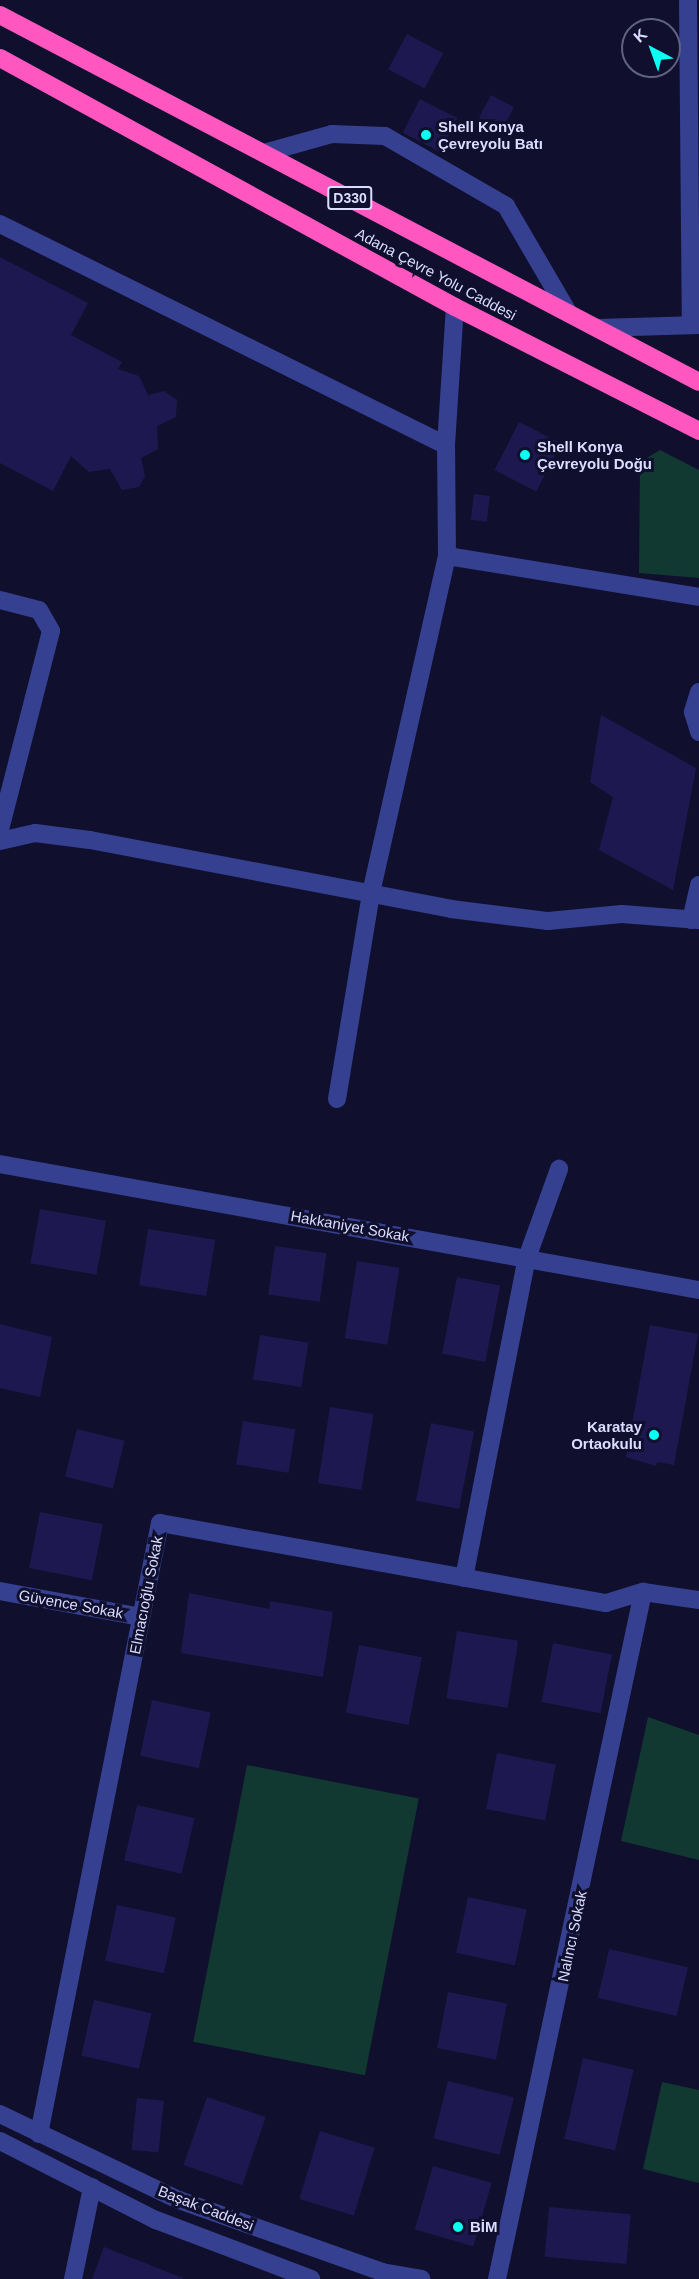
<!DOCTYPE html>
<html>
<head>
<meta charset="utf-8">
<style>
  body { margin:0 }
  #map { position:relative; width:699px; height:2279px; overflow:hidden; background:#100f2d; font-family:Arial,sans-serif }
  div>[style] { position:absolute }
  .green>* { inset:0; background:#113831; transform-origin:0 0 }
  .building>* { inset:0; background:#1d1950; transform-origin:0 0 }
  .minor>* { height:18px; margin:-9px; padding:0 9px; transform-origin:9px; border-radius:9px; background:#364090 }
  .highway>* { height:18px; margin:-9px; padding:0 9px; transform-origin:9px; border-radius:9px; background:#ff56bf }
  .dots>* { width:16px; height:16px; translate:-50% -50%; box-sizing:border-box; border:3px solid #100f2d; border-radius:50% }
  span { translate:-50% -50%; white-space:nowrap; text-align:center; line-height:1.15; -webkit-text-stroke:6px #100f2d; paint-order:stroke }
  .shield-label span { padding:2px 4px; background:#100f2d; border:2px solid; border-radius:4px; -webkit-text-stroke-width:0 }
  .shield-label { font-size:14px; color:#dbdcff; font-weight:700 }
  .poi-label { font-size:15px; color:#dbdcff; font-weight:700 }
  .left { translate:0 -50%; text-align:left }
  .right { translate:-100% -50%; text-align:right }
  .street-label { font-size:15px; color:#dbdcff }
  .north { position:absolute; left:621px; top:18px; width:60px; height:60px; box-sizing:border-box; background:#100f2d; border:2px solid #616181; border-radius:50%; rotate:319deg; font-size:16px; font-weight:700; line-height:24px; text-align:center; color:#dbdcff }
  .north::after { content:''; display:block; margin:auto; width:21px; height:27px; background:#07fff4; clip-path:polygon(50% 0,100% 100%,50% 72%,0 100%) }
</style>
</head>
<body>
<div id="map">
  <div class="green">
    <i style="clip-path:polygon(660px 450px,699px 470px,699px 578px,639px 573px,640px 462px)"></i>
    <i style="clip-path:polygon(648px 1717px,699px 1735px,699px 1860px,621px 1841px)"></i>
    <i style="left:247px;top:1765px;width:175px;height:282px;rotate:11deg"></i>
    <i style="clip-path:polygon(662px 2082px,699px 2090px,699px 2183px,643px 2169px)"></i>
  </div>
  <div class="building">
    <i style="left:407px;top:34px;width:41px;height:40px;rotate:28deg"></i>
    <i style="left:491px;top:95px;width:26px;height:26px;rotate:28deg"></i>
    <i style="left:420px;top:99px;width:42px;height:38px;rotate:27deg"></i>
    <i style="clip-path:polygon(0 257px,88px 303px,71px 335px,122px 362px,118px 369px,139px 376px,148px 395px,164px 391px,177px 400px,176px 417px,157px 426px,158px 449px,141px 458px,145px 476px,139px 487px,122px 490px,110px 469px,89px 472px,71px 456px,53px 491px,0 463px)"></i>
    <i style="left:519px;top:422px;width:47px;height:54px;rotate:27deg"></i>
    <i style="left:474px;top:494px;width:16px;height:26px;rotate:7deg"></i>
    <i style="clip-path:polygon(601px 715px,696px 768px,673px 890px,599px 850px,613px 797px,590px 782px)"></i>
    <i style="left:40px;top:1209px;width:67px;height:55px;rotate:10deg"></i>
    <i style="left:148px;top:1229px;width:68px;height:57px;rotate:9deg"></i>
    <i style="left:275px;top:1246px;width:52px;height:49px;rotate:8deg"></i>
    <i style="left:357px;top:1261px;width:43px;height:78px;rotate:9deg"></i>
    <i style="left:457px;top:1277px;width:44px;height:78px;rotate:11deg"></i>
    <i style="clip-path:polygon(0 1324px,52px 1337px,40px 1397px,0 1388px)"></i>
    <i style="clip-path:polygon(650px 1325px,698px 1334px,674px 1465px,657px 1462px,656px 1466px,626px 1457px)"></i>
    <i style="left:260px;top:1335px;width:49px;height:45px;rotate:9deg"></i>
    <i style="left:330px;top:1407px;width:44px;height:77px;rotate:9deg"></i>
    <i style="left:243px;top:1421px;width:53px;height:44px;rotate:9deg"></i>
    <i style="left:431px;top:1423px;width:44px;height:79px;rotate:11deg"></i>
    <i style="left:77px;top:1429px;width:49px;height:49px;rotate:14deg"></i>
    <i style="left:40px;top:1512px;width:64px;height:57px;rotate:11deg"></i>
    <i style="clip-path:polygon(189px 1593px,269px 1609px,270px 1601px,333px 1612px,323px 1677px,181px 1653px)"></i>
    <i style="left:457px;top:1631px;width:62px;height:68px;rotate:9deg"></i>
    <i style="left:553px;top:1643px;width:60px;height:60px;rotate:11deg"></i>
    <i style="left:359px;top:1645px;width:64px;height:69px;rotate:11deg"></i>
    <i style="left:152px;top:1700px;width:60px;height:57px;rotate:12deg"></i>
    <i style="left:497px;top:1753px;width:60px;height:57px;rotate:11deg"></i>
    <i style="left:137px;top:1805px;width:59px;height:57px;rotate:13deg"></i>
    <i style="left:468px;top:1897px;width:60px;height:57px;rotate:12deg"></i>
    <i style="left:117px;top:1905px;width:60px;height:57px;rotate:12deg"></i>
    <i style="left:609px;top:1949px;width:81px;height:50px;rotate:13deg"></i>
    <i style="left:448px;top:1992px;width:60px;height:57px;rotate:11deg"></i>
    <i style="left:94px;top:2000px;width:59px;height:57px;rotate:13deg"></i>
    <i style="left:583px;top:2058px;width:52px;height:83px;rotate:13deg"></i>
    <i style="left:448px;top:2081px;width:68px;height:59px;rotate:14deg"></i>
    <i style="left:207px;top:2097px;width:62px;height:72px;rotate:19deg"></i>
    <i style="left:137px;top:2098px;width:27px;height:52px;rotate:6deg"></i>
    <i style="left:320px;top:2131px;width:57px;height:71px;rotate:17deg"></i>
    <i style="left:433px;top:2166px;width:61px;height:66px;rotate:16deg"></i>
    <i style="left:549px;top:2207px;width:82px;height:50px;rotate:5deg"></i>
    <i style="clip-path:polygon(104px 2247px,183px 2278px,183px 2279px,92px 2279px)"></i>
  </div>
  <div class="minor">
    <i style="left:688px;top:0;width:325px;rotate:89.5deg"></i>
    <i style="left:264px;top:153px;width:71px;rotate:-15.6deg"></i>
    <i style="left:332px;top:134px;width:53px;rotate:2.2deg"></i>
    <i style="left:385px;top:136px;width:140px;rotate:30deg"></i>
    <i style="left:506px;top:206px;width:123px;rotate:59.7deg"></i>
    <i style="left:0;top:224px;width:498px;rotate:26.4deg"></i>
    <i style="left:598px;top:328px;width:101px;rotate:-1.7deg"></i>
    <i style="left:447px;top:556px;width:255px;rotate:9.2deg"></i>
    <i style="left:0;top:600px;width:40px;rotate:14.4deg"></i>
    <i style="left:39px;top:610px;width:24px;rotate:60deg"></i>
    <i style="left:51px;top:631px;width:205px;rotate:104.4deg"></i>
    <i style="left:699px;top:692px;width:21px;rotate:107deg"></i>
    <i style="left:693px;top:712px;width:21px;rotate:73deg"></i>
    <i style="left:0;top:841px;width:36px;rotate:-13deg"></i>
    <i style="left:35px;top:833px;width:55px;rotate:7.3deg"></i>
    <i style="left:90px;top:840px;width:368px;rotate:10.8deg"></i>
    <i style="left:451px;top:909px;width:98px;rotate:7.1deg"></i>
    <i style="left:548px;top:921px;width:74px;rotate:-5.4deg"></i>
    <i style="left:622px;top:914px;width:77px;rotate:4.5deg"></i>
    <i style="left:691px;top:920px;width:36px;rotate:-77deg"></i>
    <i style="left:337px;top:1099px;width:209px;rotate:-80.6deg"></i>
    <i style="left:371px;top:893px;width:345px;rotate:-77.3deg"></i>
    <i style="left:447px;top:556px;width:111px;rotate:-90.5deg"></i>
    <i style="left:446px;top:445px;width:138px;rotate:-86.3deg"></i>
    <i style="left:0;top:1164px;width:710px;rotate:10.22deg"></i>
    <i style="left:464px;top:1578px;width:326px;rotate:-78.9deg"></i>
    <i style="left:527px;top:1258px;width:95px;rotate:-70.2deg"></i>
    <i style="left:0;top:1591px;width:143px;rotate:10.4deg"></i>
    <i style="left:0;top:2114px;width:199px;rotate:25.7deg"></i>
    <i style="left:179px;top:2200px;width:215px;rotate:19.5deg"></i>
    <i style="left:382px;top:2272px;width:40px;rotate:10deg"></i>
    <i style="left:39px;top:2134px;width:623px;rotate:-78.8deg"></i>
    <i style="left:160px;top:1523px;width:453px;rotate:10.2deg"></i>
    <i style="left:606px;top:1603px;width:39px;rotate:-17deg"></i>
    <i style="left:643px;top:1592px;width:57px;rotate:8.1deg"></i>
    <i style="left:0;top:2141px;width:175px;rotate:26.9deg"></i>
    <i style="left:156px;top:2220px;width:166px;rotate:20.8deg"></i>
    <i style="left:73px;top:2279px;width:94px;rotate:-78.3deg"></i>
    <i style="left:497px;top:2279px;width:702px;rotate:-78deg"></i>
  </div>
  <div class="highway">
    <i style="left:0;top:15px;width:789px;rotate:27.7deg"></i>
    <i style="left:0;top:58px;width:519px;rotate:28.69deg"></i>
    <i style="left:455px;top:307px;width:274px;rotate:26.9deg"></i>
  </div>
  <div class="dots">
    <i style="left:426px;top:135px;background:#07fff4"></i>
    <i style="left:525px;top:455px;background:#07fff4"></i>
    <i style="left:654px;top:1435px;background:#07fff4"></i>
    <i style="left:458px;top:2227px;background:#07fff4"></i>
  </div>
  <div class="shield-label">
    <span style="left:350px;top:198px">D330</span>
  </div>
  <div class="poi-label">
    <span class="left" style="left:438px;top:135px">Shell Konya<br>Çevreyolu Batı</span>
    <span class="left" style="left:537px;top:455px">Shell Konya<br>Çevreyolu Doğu</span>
    <span class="right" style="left:642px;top:1435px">Karatay<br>Ortaokulu</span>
    <span class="left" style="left:470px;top:2227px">BİM</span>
  </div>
  <div class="street-label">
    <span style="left:436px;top:274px;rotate:28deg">Adana Çevre Yolu Caddesi</span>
    <span style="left:350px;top:1226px;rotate:10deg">Hakkaniyet Sokak</span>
    <span style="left:146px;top:1595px;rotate:-79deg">Elmacıoğlu Sokak</span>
    <span style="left:71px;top:1604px;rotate:10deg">Güvence Sokak</span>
    <span style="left:572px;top:1936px;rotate:-78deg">Nalıncı Sokak</span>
    <span style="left:206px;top:2208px;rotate:21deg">Başak Caddesi</span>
  </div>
  <div class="north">K</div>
</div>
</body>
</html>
